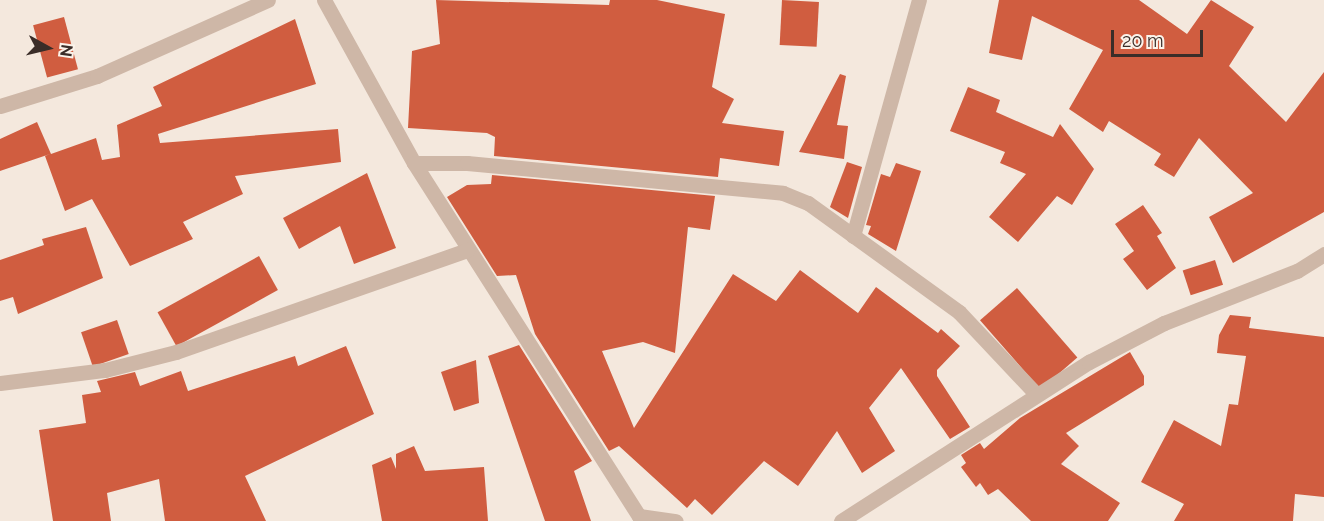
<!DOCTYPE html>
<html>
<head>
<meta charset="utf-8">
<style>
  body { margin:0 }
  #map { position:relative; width:1324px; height:521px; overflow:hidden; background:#f4e8dd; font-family:Raleway,sans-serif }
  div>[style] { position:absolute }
  .building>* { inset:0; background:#d05d40; transform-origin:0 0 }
  .minor>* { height:15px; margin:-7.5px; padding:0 7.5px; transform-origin:7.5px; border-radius:7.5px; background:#ceb7a7 }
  span { translate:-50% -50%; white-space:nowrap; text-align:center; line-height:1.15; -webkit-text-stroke:5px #fbf3ea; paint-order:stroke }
  .north { position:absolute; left:18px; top:18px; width:60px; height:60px; -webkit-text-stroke:4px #fbf3ea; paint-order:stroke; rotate:98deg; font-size:16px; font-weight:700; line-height:24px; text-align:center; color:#3a2d28 }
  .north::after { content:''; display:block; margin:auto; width:21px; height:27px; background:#3a2d28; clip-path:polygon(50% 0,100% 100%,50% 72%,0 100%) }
  .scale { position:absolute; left:1111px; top:30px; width:92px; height:27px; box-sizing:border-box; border:3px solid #3a2d28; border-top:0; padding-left:8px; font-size:18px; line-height:21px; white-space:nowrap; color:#3a2d28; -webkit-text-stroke:4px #fbf3ea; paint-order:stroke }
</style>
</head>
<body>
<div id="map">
  <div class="building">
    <i style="clip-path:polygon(436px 0,609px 5px,610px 0,657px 0,725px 14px,712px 87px,734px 99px,722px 123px,784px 131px,779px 166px,720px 158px,718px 177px,494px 156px,495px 137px,487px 133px,408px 128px,412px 51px,440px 44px)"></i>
    <i style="left:782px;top:0;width:37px;height:45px;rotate:3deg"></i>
    <i style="clip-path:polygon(999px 0,1139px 0,1187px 34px,1211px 0,1254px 27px,1229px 66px,1286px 122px,1324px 72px,1324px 212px,1233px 263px,1209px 217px,1253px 193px,1199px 138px,1174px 177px,1154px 165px,1161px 154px,1109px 121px,1103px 132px,1069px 109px,1103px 50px,1032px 16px,1022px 60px,989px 53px)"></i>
    <i style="left:64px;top:17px;width:54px;height:32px;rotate:75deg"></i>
    <i style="clip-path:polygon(295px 19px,316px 84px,158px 134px,160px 143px,338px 129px,341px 162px,235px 176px,243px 194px,183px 222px,193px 239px,130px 266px,92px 199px,65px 211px,45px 156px,50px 154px,0 171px,0 139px,37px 122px,51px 154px,96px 138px,102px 160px,120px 157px,117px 125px,162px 106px,153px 87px)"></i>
    <i style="clip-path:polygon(840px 74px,846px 76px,837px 125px,848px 126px,844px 159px,799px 152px)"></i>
    <i style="clip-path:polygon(968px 87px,1000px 100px,996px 112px,1053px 137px,1060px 124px,1094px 169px,1072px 205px,1057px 196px,1018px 242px,989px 217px,1026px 174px,1000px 163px,1005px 152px,950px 131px)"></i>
    <i style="clip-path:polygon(847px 162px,862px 167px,848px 218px,830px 207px)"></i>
    <i style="clip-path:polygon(896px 163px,921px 171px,896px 251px,868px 234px,871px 226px,866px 225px,881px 174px,890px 177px)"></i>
    <i style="clip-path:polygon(367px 173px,396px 248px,354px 264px,340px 226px,299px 249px,283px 218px)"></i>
    <i style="clip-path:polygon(492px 175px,715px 196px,710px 230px,688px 227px,675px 353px,643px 342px,602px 351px,634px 428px,733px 274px,776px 301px,800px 270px,858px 313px,876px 287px,938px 333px,941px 329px,960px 346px,937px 370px,937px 376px,970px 427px,950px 439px,901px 368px,869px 408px,895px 451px,862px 473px,837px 431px,798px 486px,764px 461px,712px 515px,695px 499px,687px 508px,619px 446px,609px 451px,535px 334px,516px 275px,497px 276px,447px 197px,467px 185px,491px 184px)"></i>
    <i style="clip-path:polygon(1143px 205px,1162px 233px,1157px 236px,1176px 268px,1147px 290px,1123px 259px,1134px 251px,1115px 224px)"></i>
    <i style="clip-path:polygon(86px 227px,103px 278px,18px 314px,13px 297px,0 301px,0 260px,44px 245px,42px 239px)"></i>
    <i style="left:259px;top:256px;width:39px;height:116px;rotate:61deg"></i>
    <i style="left:1215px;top:260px;width:26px;height:34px;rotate:72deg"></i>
    <i style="left:1017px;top:288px;width:92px;height:49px;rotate:49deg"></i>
    <i style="clip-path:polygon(1230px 315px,1251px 317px,1249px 328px,1324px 337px,1324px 497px,1295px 494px,1293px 521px,1174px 521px,1184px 504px,1141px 482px,1174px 420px,1221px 446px,1229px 404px,1238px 405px,1246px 356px,1217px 353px,1219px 335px)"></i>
    <i style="left:117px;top:320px;width:36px;height:38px;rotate:71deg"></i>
    <i style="clip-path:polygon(519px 345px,592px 461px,574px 471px,591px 521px,545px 521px,488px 356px)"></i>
    <i style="clip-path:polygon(346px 346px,374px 414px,245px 476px,266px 521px,165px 521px,159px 479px,107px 493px,111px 521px,53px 521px,39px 430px,86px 423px,82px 395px,101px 392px,97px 381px,135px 372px,140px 386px,181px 371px,188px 391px,295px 356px,298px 366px)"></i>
    <i style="clip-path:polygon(1130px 352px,1144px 376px,1144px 385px,1066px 433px,1079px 446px,1061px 464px,1120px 503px,1108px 521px,1031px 521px,998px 489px,988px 495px,980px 483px,976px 487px,961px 467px,966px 463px,961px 455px,980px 443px,984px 449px,1020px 418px)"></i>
    <i style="clip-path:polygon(476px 360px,479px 403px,454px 411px,441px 372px)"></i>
    <i style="clip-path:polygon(414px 446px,425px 471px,484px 467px,488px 521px,382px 521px,372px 465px,391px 457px,396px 469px,396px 454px)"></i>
  </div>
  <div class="minor">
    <i style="left:324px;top:0;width:186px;rotate:61.1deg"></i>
    <i style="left:414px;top:163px;width:424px;rotate:57.5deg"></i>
    <i style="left:0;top:106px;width:102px;rotate:-17.2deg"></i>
    <i style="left:97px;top:76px;width:187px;rotate:-24deg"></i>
    <i style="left:414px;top:163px;width:53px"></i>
    <i style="left:467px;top:163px;width:317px;rotate:5.4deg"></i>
    <i style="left:783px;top:193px;width:27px;rotate:22deg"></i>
    <i style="left:808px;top:203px;width:186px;rotate:35.8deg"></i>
    <i style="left:959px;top:312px;width:111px;rotate:46.8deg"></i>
    <i style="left:853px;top:236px;width:245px;rotate:-74.4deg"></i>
    <i style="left:0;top:383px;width:106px;rotate:-7.1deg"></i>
    <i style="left:105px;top:370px;width:73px;rotate:-14.2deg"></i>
    <i style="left:176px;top:352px;width:309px;rotate:-19.3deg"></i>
    <i style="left:639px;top:516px;width:37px;rotate:8deg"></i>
    <i style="left:841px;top:521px;width:295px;rotate:-32.7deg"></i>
    <i style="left:1089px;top:362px;width:85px;rotate:-27.5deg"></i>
    <i style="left:1164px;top:323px;width:143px;rotate:-21.4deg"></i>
    <i style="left:1297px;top:271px;width:32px;rotate:-32deg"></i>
  </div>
  <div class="north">N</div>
  <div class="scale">20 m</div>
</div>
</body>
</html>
